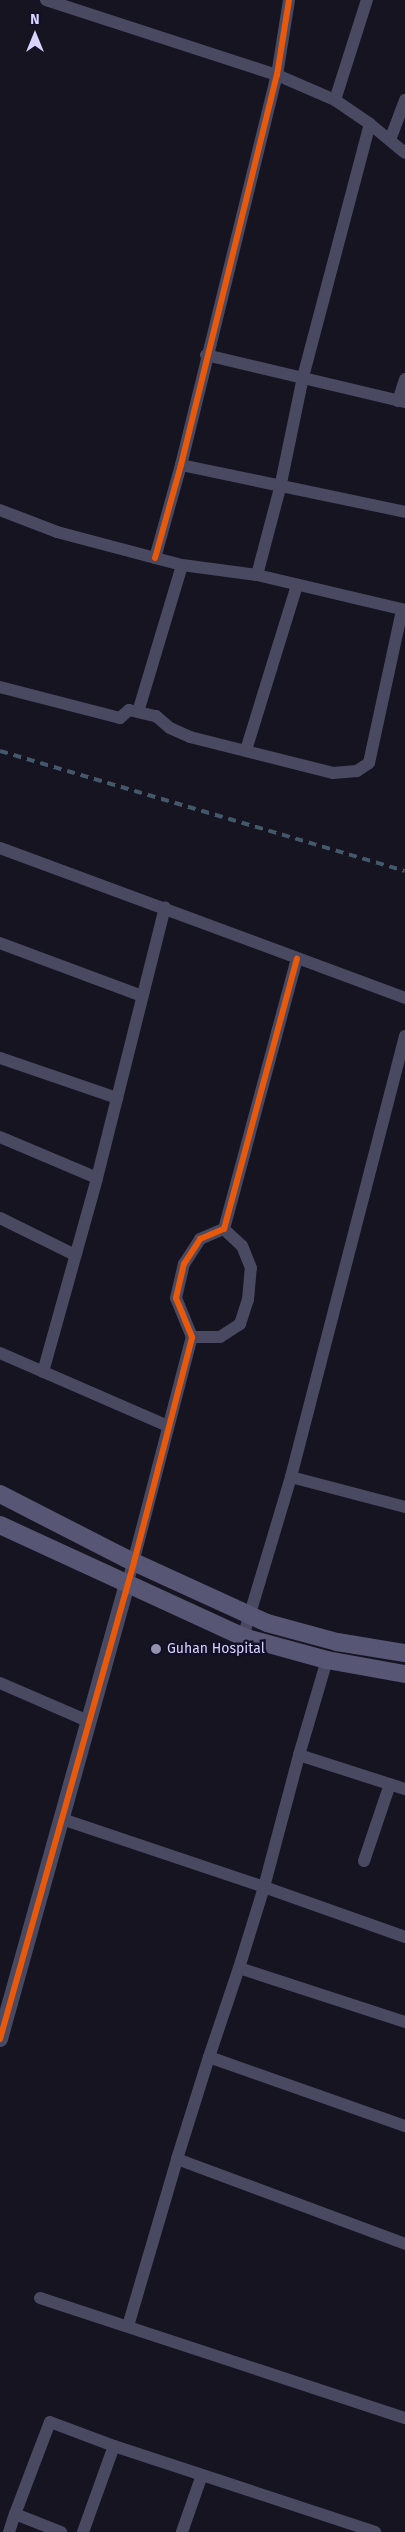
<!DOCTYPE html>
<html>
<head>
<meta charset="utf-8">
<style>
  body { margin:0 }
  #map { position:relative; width:405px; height:2532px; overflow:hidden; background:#161421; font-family:"Fira Sans",sans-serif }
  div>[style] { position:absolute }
  .minor>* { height:12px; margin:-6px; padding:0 6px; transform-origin:6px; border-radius:6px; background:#4a4962 }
  .tertiary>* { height:16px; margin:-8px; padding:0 8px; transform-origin:8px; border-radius:8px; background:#4a4962 }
  .secondary>* { height:18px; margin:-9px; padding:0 9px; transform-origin:9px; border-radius:9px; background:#575674 }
  .rail>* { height:4px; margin-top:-2px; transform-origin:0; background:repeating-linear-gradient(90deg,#43596b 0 8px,transparent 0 14px) }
  .cycleway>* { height:6px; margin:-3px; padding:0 3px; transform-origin:3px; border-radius:3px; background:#e8590c }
  .dots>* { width:14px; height:14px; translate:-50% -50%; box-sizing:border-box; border:2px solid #130f26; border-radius:50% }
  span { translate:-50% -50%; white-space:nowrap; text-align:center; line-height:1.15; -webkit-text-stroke:5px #130f26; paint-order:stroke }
  .poi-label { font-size:14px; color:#d9d4ff }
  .left { translate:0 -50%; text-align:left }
  .north { position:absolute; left:10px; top:10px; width:50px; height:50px; -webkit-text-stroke:4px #130f26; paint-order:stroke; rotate:0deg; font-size:14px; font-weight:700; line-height:20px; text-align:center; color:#d9d4ff }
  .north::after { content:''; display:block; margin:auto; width:18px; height:22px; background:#d9d4ff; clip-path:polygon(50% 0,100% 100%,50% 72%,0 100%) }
</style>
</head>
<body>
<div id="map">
  <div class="minor">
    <i style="left:46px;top:0;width:243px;rotate:18deg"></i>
    <i style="left:277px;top:75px;width:63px;rotate:23.3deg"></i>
    <i style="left:335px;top:100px;width:42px;rotate:34.4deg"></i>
    <i style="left:370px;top:124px;width:45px;rotate:39.6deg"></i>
    <i style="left:335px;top:100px;width:105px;rotate:-72.3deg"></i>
    <i style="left:390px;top:140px;width:43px;rotate:-69.4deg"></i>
    <i style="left:206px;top:355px;width:204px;rotate:13.3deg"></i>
    <i style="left:398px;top:401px;width:23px;rotate:-72deg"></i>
    <i style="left:181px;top:465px;width:229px;rotate:11.8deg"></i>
    <i style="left:0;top:510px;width:61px;rotate:21.1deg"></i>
    <i style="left:57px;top:532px;width:129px;rotate:14.8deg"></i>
    <i style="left:182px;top:565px;width:76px;rotate:7.6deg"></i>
    <i style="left:257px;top:575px;width:152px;rotate:13.3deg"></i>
    <i style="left:155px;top:558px;width:97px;rotate:-74.4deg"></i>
    <i style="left:181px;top:465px;width:402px;rotate:-76.2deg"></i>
    <i style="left:277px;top:75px;width:76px;rotate:-80.9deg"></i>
    <i style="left:257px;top:575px;width:90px;rotate:-75.2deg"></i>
    <i style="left:280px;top:488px;width:113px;rotate:-78.3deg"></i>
    <i style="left:303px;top:377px;width:262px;rotate:-75.2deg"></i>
    <i style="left:0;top:687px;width:124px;rotate:14.5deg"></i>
    <i style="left:120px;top:718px;width:12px;rotate:-42deg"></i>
    <i style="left:129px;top:710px;width:28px;rotate:13deg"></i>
    <i style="left:156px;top:716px;width:18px;rotate:41deg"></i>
    <i style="left:170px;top:728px;width:22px;rotate:24deg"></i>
    <i style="left:190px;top:737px;width:147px;rotate:14.1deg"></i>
    <i style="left:333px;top:773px;width:24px;rotate:-5deg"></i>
    <i style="left:357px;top:771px;width:14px;rotate:-34deg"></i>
    <i style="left:369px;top:763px;width:157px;rotate:-77.8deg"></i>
    <i style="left:138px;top:712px;width:153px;rotate:-73.3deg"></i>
    <i style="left:246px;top:750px;width:173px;rotate:-72.8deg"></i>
    <i style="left:0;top:848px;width:432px;rotate:20.3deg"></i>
    <i style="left:0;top:943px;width:152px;rotate:20.5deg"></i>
    <i style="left:405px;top:1036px;width:455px;rotate:104.5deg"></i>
    <i style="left:291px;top:1477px;width:118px;rotate:14.7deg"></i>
    <i style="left:0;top:1058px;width:124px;rotate:18.9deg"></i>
    <i style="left:0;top:1137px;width:105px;rotate:22.9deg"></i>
    <i style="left:0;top:1218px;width:84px;rotate:26.3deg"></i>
    <i style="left:192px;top:1337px;width:28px"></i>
    <i style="left:220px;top:1337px;width:24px;rotate:-33deg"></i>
    <i style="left:240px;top:1324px;width:25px;rotate:-72deg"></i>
    <i style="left:248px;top:1300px;width:32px;rotate:-85deg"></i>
    <i style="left:251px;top:1268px;width:24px;rotate:-112deg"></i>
    <i style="left:242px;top:1246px;width:25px;rotate:-137deg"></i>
    <i style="left:0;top:1353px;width:183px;rotate:23.5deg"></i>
    <i style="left:43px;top:1372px;width:201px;rotate:-74.4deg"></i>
    <i style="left:97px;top:1178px;width:279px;rotate:-75.9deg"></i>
    <i style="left:128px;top:1582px;width:253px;rotate:-75.4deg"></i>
    <i style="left:192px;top:1337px;width:42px;rotate:-112.3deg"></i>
    <i style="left:176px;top:1298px;width:35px;rotate:-77deg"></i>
    <i style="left:184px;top:1264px;width:30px;rotate:-57deg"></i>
    <i style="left:200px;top:1239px;width:26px;rotate:-23deg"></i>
    <i style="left:224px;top:1229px;width:280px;rotate:-74.9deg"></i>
    <i style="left:243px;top:1637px;width:167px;rotate:-73.3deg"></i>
    <i style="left:0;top:1683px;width:96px;rotate:23.4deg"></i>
    <i style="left:299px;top:1755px;width:99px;rotate:-73.6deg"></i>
    <i style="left:62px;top:1819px;width:213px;rotate:18.6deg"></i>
    <i style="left:264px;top:1887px;width:137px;rotate:-75.1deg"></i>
    <i style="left:299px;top:1755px;width:111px;rotate:17.8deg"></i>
    <i style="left:364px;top:1861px;width:81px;rotate:-71.3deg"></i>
    <i style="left:239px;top:1968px;width:85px;rotate:-72.8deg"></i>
    <i style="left:264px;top:1887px;width:150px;rotate:19.5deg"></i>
    <i style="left:209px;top:2057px;width:94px;rotate:-71.4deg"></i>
    <i style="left:239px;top:1968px;width:175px;rotate:18deg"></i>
    <i style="left:177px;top:2159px;width:107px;rotate:-72.6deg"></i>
    <i style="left:209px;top:2057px;width:208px;rotate:19.4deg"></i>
    <i style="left:40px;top:2298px;width:384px;rotate:18.2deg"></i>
    <i style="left:128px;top:2326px;width:174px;rotate:-73.6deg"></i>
    <i style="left:177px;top:2159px;width:243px;rotate:20.4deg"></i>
    <i style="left:9px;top:2532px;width:19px;rotate:-72deg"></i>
    <i style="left:61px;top:2532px;width:49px;rotate:-158.6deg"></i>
    <i style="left:15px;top:2514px;width:98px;rotate:-69.2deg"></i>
    <i style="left:50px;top:2422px;width:68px;rotate:20.6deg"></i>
    <i style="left:114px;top:2446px;width:275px;rotate:18.2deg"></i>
    <i style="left:83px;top:2532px;width:91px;rotate:-70.2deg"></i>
    <i style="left:182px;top:2532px;width:60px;rotate:-70.7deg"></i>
  </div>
  <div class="tertiary">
    <i style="left:0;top:2039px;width:475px;rotate:-74.4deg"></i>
  </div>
  <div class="secondary">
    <i style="left:0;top:1494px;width:140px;rotate:27.1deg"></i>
    <i style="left:125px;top:1558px;width:156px;rotate:24.6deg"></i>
    <i style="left:267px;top:1623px;width:73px;rotate:15.2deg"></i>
    <i style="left:337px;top:1642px;width:69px;rotate:9.2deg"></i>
    <i style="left:0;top:1525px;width:268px;rotate:24.7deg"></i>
    <i style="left:243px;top:1637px;width:87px;rotate:15.3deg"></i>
    <i style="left:327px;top:1660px;width:79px;rotate:10.2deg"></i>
  </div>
  <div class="rail">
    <i style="left:0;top:751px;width:422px;rotate:16.5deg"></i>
  </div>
  <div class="cycleway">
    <i style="left:155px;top:558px;width:97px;rotate:-74.4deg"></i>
    <i style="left:181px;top:465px;width:402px;rotate:-76.2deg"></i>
    <i style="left:277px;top:75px;width:76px;rotate:-80.9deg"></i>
    <i style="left:0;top:2039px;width:495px;rotate:-74.3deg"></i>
    <i style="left:134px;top:1562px;width:232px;rotate:-75.5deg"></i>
    <i style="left:192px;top:1337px;width:42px;rotate:-112.3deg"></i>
    <i style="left:176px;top:1298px;width:35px;rotate:-77deg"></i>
    <i style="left:184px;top:1264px;width:30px;rotate:-57deg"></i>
    <i style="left:200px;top:1239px;width:26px;rotate:-23deg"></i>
    <i style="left:224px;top:1229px;width:280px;rotate:-74.9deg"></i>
  </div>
  <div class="dots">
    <i style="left:156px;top:1649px;background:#9591b1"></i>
  </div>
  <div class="poi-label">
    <span class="left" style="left:167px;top:1649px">Guhan Hospital</span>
  </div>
  <div class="north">N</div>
</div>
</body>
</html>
